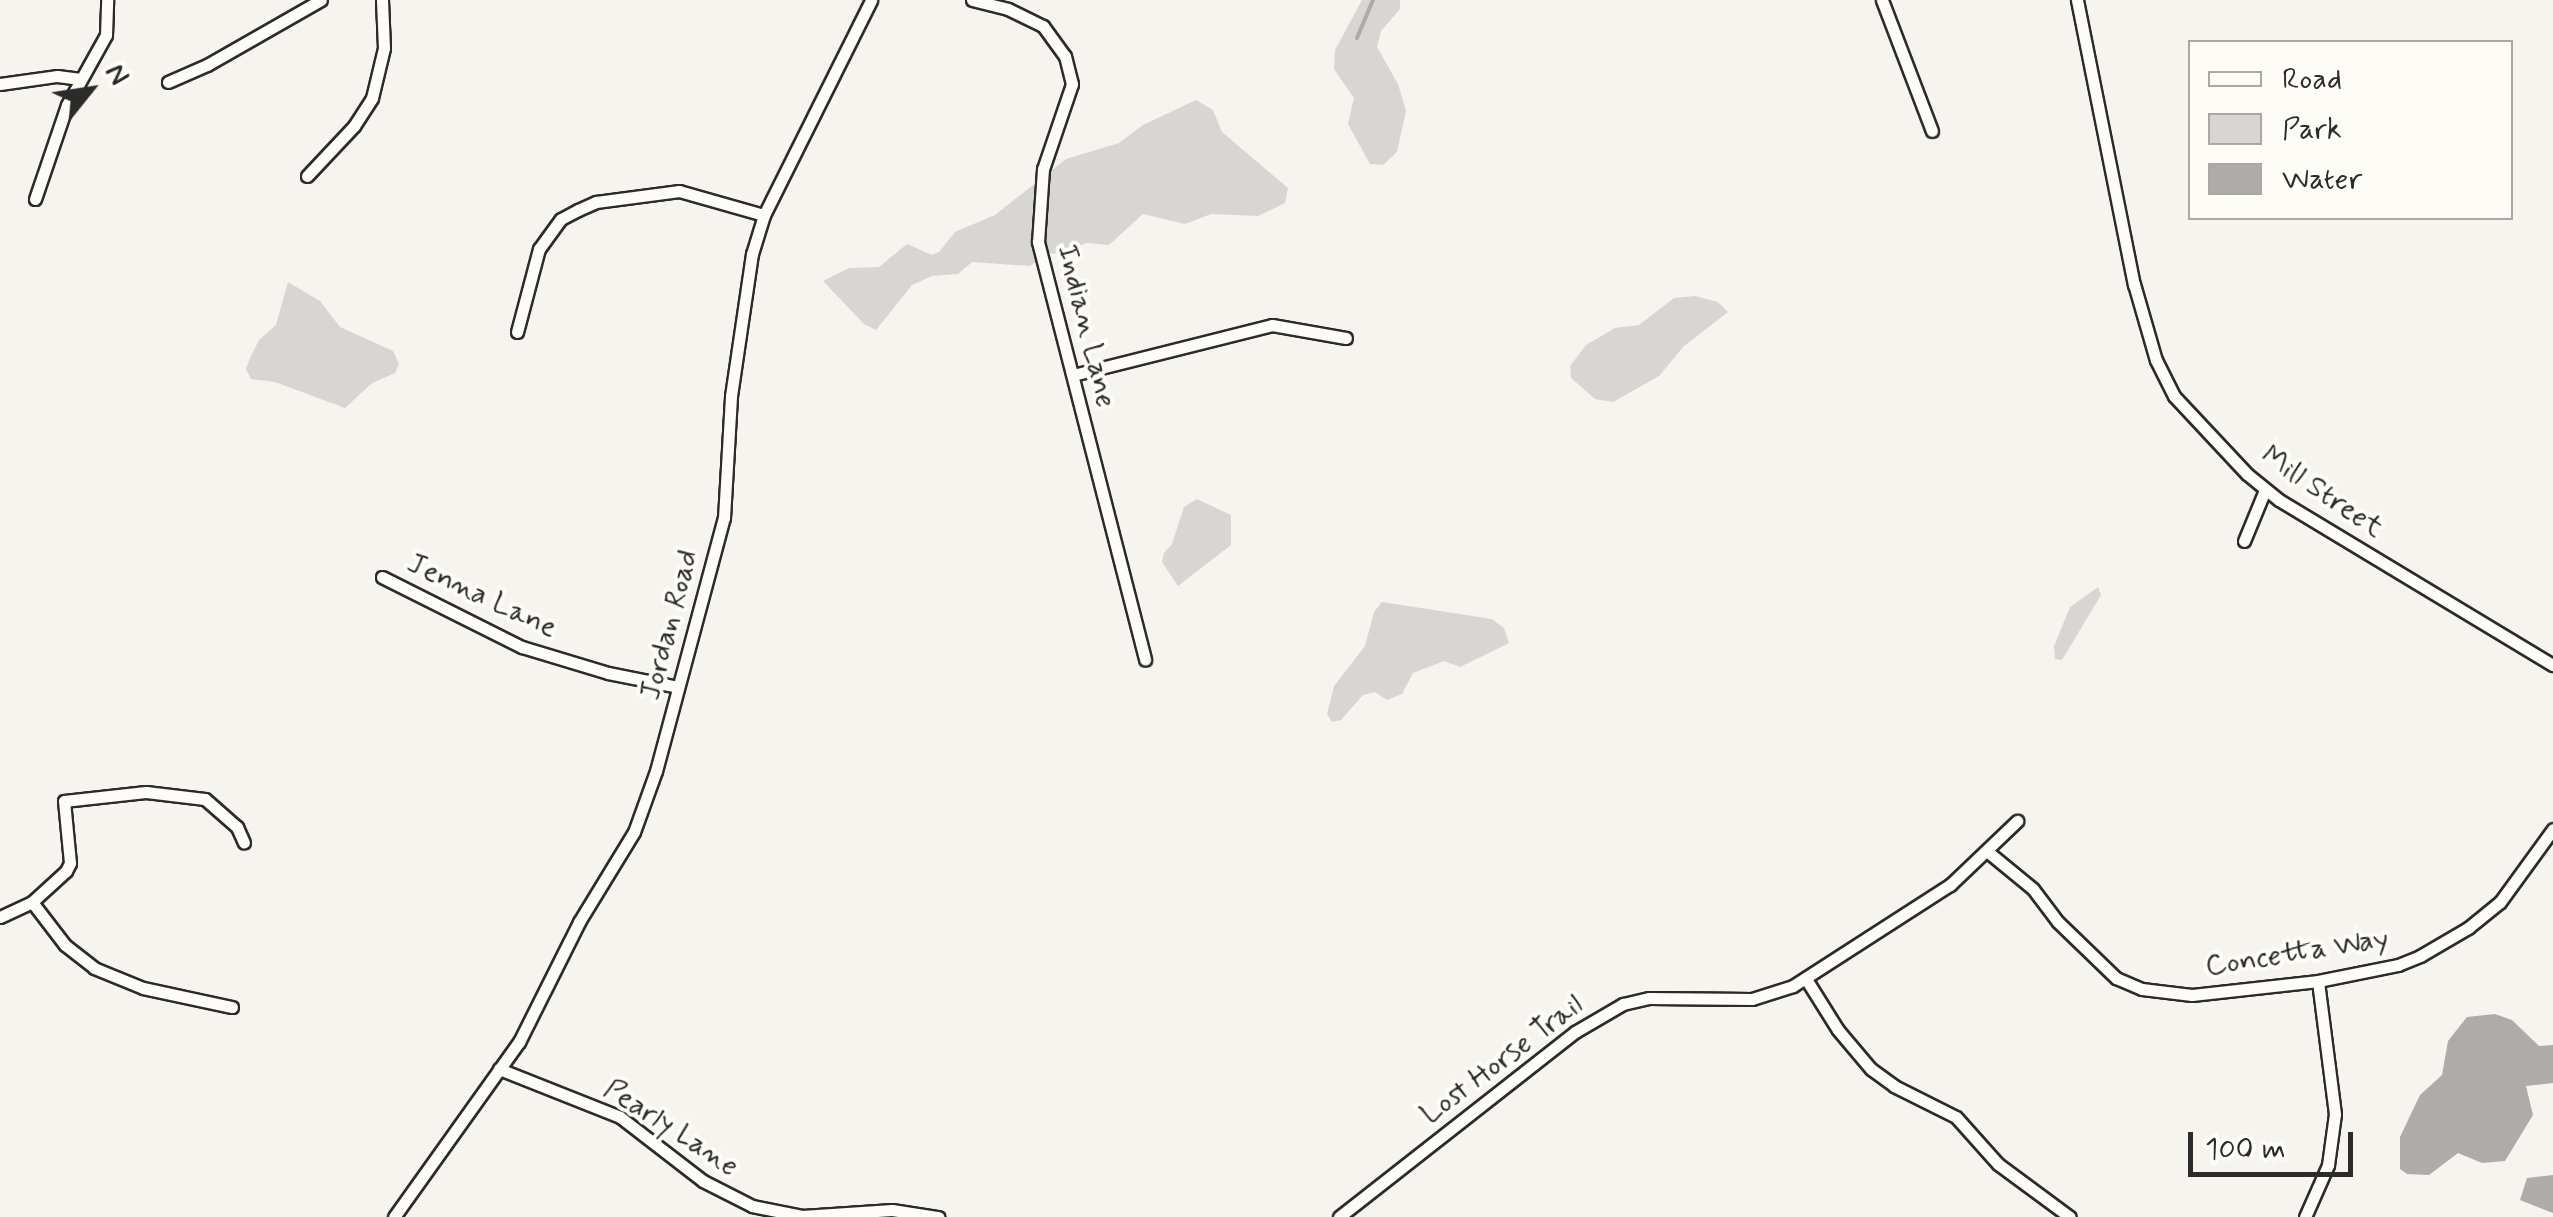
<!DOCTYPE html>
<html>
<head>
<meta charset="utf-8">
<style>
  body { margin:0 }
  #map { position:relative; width:2553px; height:1217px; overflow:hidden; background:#f5f4ef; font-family:Mynerve,sans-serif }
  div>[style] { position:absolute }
  .green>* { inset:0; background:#d7d6d2 }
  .water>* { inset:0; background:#adaca9 }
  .stream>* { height:4px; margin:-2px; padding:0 2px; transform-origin:2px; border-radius:2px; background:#adaca9 }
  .roads { filter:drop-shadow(2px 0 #2b2b2b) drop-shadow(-2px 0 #2b2b2b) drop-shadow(0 2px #2b2b2b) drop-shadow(0 -2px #2b2b2b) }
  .minor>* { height:11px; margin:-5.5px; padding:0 5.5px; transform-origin:5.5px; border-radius:5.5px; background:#fdfcf7 }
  span { translate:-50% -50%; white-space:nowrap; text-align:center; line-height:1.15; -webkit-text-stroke:8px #fdfcf7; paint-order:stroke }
  .street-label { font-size:30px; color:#2b2b2b }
  .legend { position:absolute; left:2188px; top:40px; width:325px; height:180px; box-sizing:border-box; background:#fdfcf7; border:2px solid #a9a8a5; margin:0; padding:12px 18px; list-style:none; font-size:30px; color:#2b2b2b }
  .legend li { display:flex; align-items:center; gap:20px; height:50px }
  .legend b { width:50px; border:2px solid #a9a8a5 }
  .north { position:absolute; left:40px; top:40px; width:100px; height:100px; -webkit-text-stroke:8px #fdfcf7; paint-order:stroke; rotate:60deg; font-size:28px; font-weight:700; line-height:40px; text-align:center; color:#2b2b2b }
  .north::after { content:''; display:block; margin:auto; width:35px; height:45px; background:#2b2b2b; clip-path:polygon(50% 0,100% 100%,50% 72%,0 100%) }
  .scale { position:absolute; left:2188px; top:1132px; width:165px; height:45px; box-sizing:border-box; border:5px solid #2b2b2b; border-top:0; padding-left:12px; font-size:30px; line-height:35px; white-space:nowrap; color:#2b2b2b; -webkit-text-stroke:8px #fdfcf7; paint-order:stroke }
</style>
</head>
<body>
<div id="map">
  <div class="green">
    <i style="clip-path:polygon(1362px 0,1400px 0,1400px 9px,1381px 31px,1377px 47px,1398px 84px,1406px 111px,1397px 152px,1383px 165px,1370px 164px,1348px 124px,1354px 98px,1334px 69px,1335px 50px)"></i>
    <i style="clip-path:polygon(1196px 100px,1213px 110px,1222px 132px,1288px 188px,1285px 203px,1258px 216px,1211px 214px,1185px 224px,1143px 214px,1109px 245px,1086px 243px,1063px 254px,1047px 253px,1030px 266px,972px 262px,958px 274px,932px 276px,912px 285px,876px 330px,864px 324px,823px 281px,849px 268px,879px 267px,907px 244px,932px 255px,939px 252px,955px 232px,995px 215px,1066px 159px,1119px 143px,1143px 125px)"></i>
    <i style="clip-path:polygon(288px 282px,320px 301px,340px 327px,393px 351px,399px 364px,395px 373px,372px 383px,345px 408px,275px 382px,251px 379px,246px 369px,250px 358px,259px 340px,276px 325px)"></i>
    <i style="clip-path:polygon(1695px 296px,1718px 302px,1728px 312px,1684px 346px,1659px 376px,1613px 402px,1595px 399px,1571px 378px,1570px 366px,1586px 345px,1615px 328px,1639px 325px,1674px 298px)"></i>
    <i style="clip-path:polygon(1197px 499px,1231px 515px,1231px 545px,1178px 586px,1162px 562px,1164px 553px,1172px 544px,1184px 507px)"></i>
    <i style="clip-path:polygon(2098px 587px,2101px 595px,2062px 660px,2055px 659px,2054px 646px,2070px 607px)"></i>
    <i style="clip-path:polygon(1382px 602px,1492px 619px,1504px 628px,1509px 643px,1460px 667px,1444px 661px,1413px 673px,1402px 694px,1387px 700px,1375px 692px,1363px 695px,1341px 720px,1332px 722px,1327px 714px,1334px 686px,1365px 646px,1374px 612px)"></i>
  </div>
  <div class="water">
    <i style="clip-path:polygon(2495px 1014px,2512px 1020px,2539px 1046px,2553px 1045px,2553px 1083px,2526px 1086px,2533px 1115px,2505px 1161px,2482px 1163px,2458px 1153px,2429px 1175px,2407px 1174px,2400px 1169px,2400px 1137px,2420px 1095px,2442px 1075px,2448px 1041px,2467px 1017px)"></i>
    <i style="clip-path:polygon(2553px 1175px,2553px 1213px,2520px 1200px,2527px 1178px)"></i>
  </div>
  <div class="stream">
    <i style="left:1357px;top:38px;width:41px;rotate:-67.2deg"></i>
  </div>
  <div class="roads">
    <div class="minor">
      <i style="left:972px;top:0;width:37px;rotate:14deg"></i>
      <i style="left:1008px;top:9px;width:39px;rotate:26deg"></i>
      <i style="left:1043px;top:26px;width:37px;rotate:54deg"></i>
      <i style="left:1065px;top:56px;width:29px;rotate:76deg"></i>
      <i style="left:1072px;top:84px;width:90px;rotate:108.8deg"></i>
      <i style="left:1043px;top:169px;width:73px;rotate:93.9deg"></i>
      <i style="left:1038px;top:242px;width:431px;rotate:75.6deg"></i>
      <i style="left:1882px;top:0;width:140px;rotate:69.1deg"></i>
      <i style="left:2077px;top:0;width:290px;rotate:78.7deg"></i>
      <i style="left:2134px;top:284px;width:79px;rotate:73.9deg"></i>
      <i style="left:2156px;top:360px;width:40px;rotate:63.4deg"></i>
      <i style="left:2174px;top:396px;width:107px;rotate:46.9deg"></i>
      <i style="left:2247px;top:474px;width:41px;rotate:39.1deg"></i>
      <i style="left:2279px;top:500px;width:320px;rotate:31.1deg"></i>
      <i style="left:168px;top:82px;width:43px;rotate:-23.6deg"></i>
      <i style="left:207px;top:65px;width:131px;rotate:-29.7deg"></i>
      <i style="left:0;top:84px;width:58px;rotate:-8deg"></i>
      <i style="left:57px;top:76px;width:24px;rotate:7deg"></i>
      <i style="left:307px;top:176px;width:69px;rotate:-46.8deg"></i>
      <i style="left:354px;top:126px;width:33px;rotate:-57deg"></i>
      <i style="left:372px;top:98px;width:51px;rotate:-76.5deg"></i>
      <i style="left:384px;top:48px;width:48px;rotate:-92.4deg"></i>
      <i style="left:35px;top:199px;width:99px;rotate:-71.2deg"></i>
      <i style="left:67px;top:105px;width:80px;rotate:-60.9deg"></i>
      <i style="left:106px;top:35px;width:35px;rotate:-88deg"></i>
      <i style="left:517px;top:332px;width:86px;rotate:-75.2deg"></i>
      <i style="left:539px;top:249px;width:37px;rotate:-54deg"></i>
      <i style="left:561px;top:219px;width:19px;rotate:-28deg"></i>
      <i style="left:578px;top:210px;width:20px;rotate:-24deg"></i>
      <i style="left:596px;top:202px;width:84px;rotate:-7.5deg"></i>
      <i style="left:679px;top:191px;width:88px;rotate:15.8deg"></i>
      <i style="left:1073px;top:375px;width:205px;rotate:-14.1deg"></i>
      <i style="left:1272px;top:325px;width:75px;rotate:10deg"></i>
      <i style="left:2244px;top:541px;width:55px;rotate:-67.6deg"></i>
      <i style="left:382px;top:577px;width:157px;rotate:26.6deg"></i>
      <i style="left:522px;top:647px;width:90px;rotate:16.8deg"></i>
      <i style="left:608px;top:673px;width:71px;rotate:11.3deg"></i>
      <i style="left:1988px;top:852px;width:58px;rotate:39.4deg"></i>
      <i style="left:2033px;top:889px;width:41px;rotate:52.9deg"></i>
      <i style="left:2058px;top:922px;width:81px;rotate:44deg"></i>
      <i style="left:2116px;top:978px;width:28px;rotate:23deg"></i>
      <i style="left:2142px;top:989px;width:50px;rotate:6.8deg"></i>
      <i style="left:2192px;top:995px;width:127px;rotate:-6.3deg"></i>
      <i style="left:2318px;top:981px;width:82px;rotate:-11.3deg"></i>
      <i style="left:2398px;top:965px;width:24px;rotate:-22deg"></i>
      <i style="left:2420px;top:956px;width:56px;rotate:-30.3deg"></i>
      <i style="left:2468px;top:928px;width:41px;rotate:-39.1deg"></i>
      <i style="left:2500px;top:902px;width:90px;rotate:-54deg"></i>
      <i style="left:32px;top:902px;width:54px;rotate:52.5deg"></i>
      <i style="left:65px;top:945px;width:37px;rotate:38deg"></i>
      <i style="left:94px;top:968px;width:53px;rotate:22.2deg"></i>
      <i style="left:143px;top:988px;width:91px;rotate:12.1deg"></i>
      <i style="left:0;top:917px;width:35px;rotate:-25deg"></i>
      <i style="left:32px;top:902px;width:46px;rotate:-42.4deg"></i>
      <i style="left:66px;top:871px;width:9px;rotate:-63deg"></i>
      <i style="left:70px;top:863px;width:62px;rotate:-95.5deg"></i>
      <i style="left:64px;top:801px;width:82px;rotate:-6.3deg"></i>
      <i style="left:146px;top:792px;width:59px;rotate:6.8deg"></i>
      <i style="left:205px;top:799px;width:43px;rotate:41.2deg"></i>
      <i style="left:237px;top:827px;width:17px;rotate:66deg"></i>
      <i style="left:1806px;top:979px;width:60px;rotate:57.9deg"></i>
      <i style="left:1838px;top:1030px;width:51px;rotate:49.8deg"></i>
      <i style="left:1871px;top:1069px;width:29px;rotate:36deg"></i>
      <i style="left:1894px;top:1086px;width:69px;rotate:26.6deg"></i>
      <i style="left:1956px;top:1117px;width:63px;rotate:48.2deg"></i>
      <i style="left:1998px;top:1164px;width:89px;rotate:36.4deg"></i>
      <i style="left:499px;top:1069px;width:130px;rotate:21.6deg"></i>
      <i style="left:620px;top:1117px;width:105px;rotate:37.6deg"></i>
      <i style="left:703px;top:1181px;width:55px;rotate:27deg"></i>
      <i style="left:752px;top:1206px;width:51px;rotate:11.3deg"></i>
      <i style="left:802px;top:1216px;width:90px;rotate:-3.8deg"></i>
      <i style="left:892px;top:1210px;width:47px;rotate:8.7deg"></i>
      <i style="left:394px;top:1217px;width:215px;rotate:-54.5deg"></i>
      <i style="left:519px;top:1042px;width:134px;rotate:-63.4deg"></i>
      <i style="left:579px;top:922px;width:105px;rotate:-58.6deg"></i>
      <i style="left:634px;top:832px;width:65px;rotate:-70.2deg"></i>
      <i style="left:656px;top:771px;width:262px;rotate:-75deg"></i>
      <i style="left:724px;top:518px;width:122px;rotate:-86.7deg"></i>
      <i style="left:731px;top:396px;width:144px;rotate:-81.6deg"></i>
      <i style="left:752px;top:254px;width:41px;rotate:-72.9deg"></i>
      <i style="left:764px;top:215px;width:240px;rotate:-63.5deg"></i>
      <i style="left:1339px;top:1217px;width:300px;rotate:-38.1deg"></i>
      <i style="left:1575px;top:1032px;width:56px;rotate:-30.3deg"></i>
      <i style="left:1623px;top:1004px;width:27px;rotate:-13deg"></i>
      <i style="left:1649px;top:998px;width:103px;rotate:0.6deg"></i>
      <i style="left:1752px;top:999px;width:43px;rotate:-17.6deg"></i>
      <i style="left:1793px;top:986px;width:187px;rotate:-32.8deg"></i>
      <i style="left:1950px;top:885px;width:93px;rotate:-43.7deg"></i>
      <i style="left:2305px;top:1217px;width:57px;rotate:-66.1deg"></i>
      <i style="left:2328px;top:1165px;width:51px;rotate:-82.2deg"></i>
      <i style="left:2335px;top:1114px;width:134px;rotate:-97.3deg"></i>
    </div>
  </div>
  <div class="street-label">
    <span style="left:1086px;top:326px;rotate:76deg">Indian Lane</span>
    <span style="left:2322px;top:492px;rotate:34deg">Mill Street</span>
    <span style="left:482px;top:596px;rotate:25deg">Jenna Lane</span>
    <span style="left:670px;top:625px;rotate:-75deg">Jordan Road</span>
    <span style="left:2297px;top:953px;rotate:-9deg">Concetta Way</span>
    <span style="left:1502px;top:1060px;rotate:-37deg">Lost Horse Trail</span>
    <span style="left:671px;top:1128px;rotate:33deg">Pearly Lane</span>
  </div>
  <ul class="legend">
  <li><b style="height:12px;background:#fdfcf7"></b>Road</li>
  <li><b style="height:28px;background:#d7d6d2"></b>Park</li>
  <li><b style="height:28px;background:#adaca9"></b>Water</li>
  </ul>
  <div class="north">N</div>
  <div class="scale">100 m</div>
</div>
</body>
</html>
